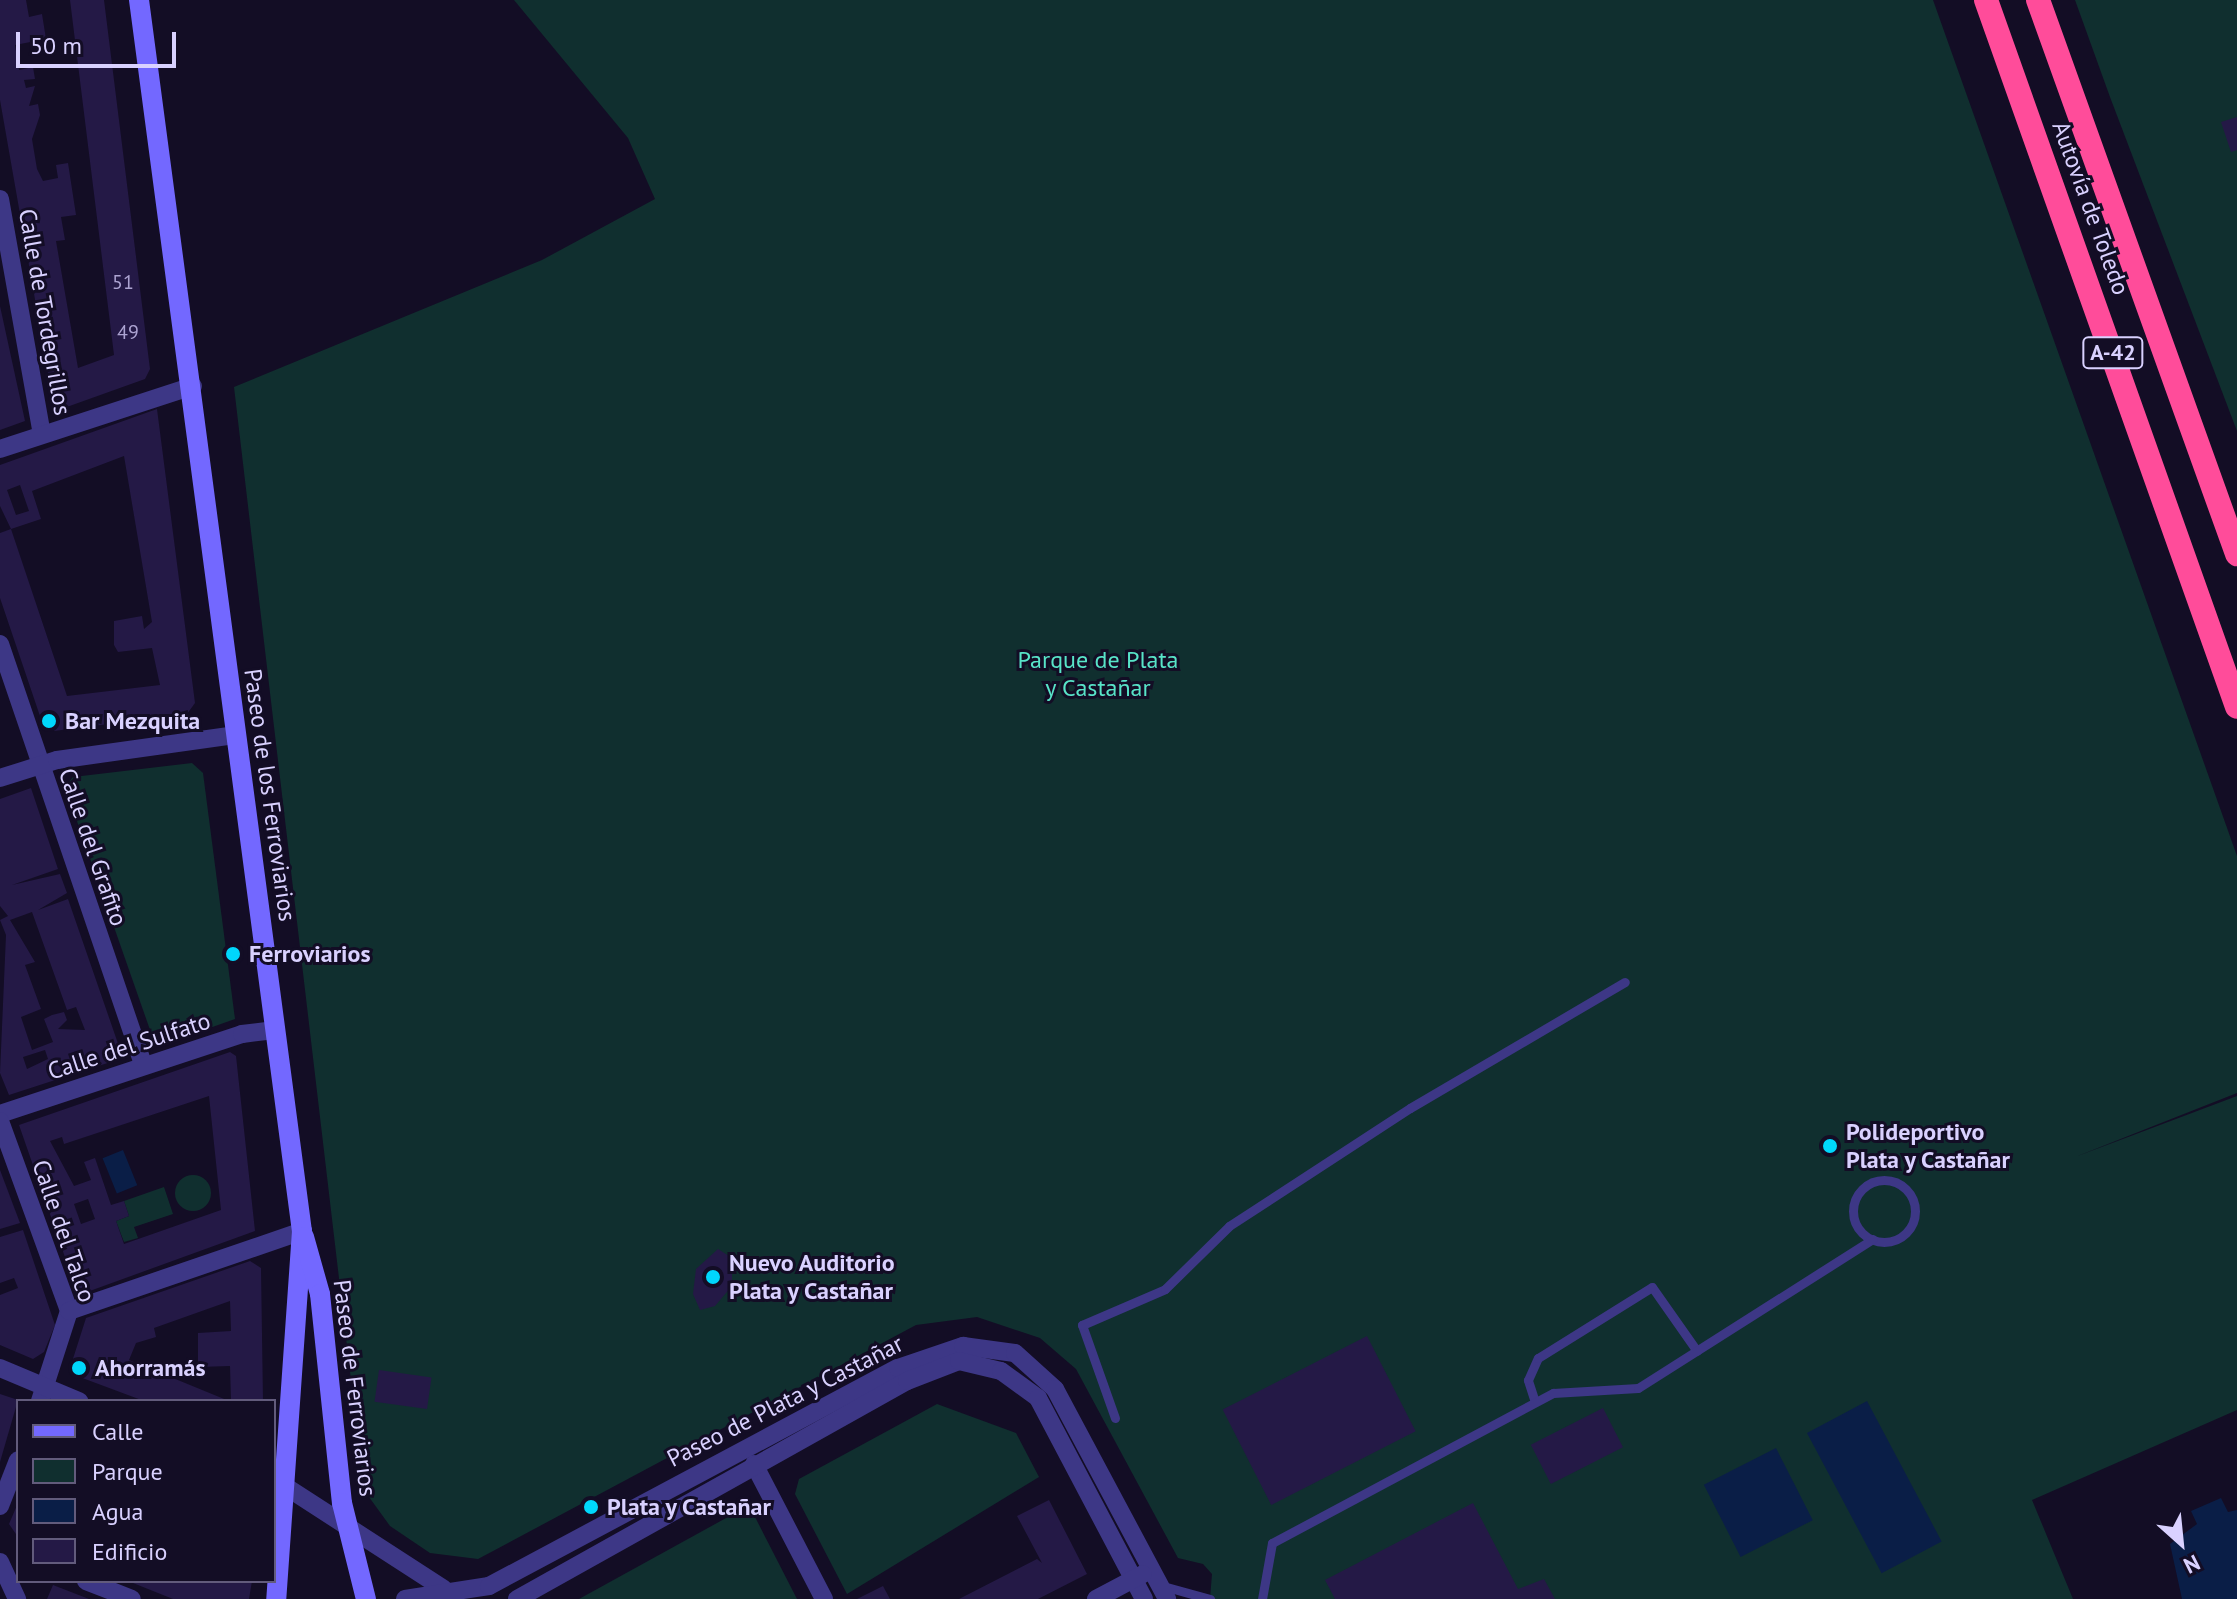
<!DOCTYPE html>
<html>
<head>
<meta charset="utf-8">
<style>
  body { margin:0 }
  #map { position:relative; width:2237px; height:1599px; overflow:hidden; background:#130d25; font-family:"PT Sans",sans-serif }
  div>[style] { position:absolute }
  .green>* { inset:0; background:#102f2f }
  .round { border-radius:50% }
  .water>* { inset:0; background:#0a1e47; transform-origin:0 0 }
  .building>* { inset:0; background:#241946; transform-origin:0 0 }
  .lane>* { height:9px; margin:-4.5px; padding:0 4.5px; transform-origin:4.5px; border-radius:4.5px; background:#3d3786 }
  .lane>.ring { margin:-4.5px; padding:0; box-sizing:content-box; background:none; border:9px solid #3d3786; border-radius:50% }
  .street>* { height:18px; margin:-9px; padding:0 9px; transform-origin:9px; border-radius:9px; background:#3d3786 }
  .secondary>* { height:20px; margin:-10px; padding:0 10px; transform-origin:10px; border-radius:10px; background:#7368ff }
  .highway>* { height:24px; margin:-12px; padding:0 12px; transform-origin:12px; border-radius:12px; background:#ff4c9a }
  .dots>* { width:22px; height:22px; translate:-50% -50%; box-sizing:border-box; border:4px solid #130d25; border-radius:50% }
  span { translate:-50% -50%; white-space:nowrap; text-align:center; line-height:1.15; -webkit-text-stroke:6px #130d25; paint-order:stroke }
  .number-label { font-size:20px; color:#aca3d1 }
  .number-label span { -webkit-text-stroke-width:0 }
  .shield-label span { padding:2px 6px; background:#130d25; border:2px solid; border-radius:6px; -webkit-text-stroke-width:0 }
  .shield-label { font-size:22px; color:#d9d1ff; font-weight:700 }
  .street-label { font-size:24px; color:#d9d1ff }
  .park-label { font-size:24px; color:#58e4c8 }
  .poi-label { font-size:24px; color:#d9d1ff; font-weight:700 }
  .left { translate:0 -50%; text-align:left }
  .legend { position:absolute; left:16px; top:1399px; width:260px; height:184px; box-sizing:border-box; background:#130d25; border:2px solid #625b7c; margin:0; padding:10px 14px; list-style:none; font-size:24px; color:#d9d1ff }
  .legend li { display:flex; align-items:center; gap:16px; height:40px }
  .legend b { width:40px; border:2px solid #625b7c }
  .north { position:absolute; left:2141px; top:1503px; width:80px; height:80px; -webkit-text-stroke:6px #130d25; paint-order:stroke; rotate:153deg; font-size:22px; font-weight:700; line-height:32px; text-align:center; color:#d9d1ff }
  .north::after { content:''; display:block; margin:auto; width:28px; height:36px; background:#d9d1ff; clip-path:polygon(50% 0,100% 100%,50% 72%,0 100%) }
  .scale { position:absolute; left:16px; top:32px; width:160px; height:36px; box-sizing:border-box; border:4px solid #d9d1ff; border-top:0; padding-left:10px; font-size:24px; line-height:28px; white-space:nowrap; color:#d9d1ff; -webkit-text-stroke:6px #130d25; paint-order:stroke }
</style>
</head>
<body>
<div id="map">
  <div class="green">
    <i style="clip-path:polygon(514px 0,1933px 0,2237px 856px,2237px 1093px,2075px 1157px,2237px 1096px,2237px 1410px,2032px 1500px,2073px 1599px,1210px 1599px,1212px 1574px,1203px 1564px,1178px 1558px,1076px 1369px,1040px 1338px,977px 1317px,916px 1325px,478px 1559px,430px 1553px,390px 1526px,369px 1497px,361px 1465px,234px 387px,542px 260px,655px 199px,628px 138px)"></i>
    <i style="clip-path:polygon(2075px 0,2237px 0,2237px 431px,2110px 97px)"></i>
    <i style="clip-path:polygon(192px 763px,203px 773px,235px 1019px,156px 1047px,65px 787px,73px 777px)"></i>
    <i class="round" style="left:175px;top:1175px;width:36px;height:36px"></i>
    <i style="clip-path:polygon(164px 1187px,173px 1214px,134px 1227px,138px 1238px,124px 1242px,116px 1221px,129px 1216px,124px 1201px)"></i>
    <i style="clip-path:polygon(937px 1404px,1016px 1433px,1039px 1477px,847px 1594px,795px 1494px,799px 1479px)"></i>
    <i style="clip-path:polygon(737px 1512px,755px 1517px,797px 1599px,579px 1599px)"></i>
  </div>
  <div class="water">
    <i style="left:123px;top:1150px;width:38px;height:22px;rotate:68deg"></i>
    <i style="left:1867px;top:1401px;width:159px;height:68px;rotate:62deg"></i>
    <i style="left:1776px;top:1448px;width:81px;height:81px;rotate:63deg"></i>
    <i style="clip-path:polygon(2221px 1498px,2228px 1512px,2237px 1510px,2237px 1599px,2182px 1599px,2170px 1544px,2197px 1524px,2191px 1511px)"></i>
  </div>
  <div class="building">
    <i style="clip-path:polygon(0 0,26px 0,29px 17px,42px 14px,46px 39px,15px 45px,19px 70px,33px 67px,35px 79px,24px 80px,26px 88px,35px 86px,29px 106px,38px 104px,40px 115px,32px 139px,37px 169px,43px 181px,58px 178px,56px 165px,68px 163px,76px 215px,61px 217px,65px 240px,56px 241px,78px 368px,114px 355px,70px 0,104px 0,150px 369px,145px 379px,64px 408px,53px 402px,0 100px)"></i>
    <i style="clip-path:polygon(2237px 117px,2237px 150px,2231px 152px,2221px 122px)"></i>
    <i style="clip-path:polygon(0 306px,25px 421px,0 430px)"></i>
    <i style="clip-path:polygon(evenodd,157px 409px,195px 703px,187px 714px,54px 731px,43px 725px,0 598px,0 533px,11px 529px,67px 696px,160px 685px,152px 648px,118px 652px,114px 645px,114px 621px,142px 616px,144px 629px,152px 622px,124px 456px,32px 491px,41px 519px,11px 529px,0 506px,0 465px,157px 409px,20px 485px,29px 511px,16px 515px,7px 490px,20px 485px)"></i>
    <i style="clip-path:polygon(evenodd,31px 788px,58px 869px,12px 885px,60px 874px,67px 893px,38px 910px,68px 899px,123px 1058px,9px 1095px,0 1073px,6px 935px,0 920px,8px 916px,0 906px,0 799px,31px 788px,32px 912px,67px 1010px,76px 1007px,85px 1030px,58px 1029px,67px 1020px,64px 1012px,52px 1015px,44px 1019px,53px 1042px,32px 1050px,21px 1017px,41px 1009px,25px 965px,35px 962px,10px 920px,32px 912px,31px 788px,45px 1050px,48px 1059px,27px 1069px,23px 1057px,45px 1050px)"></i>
    <i style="clip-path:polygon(evenodd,230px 1052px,236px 1056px,255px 1231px,87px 1292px,75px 1286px,19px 1125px,230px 1052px,209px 1096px,221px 1210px,124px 1244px,116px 1221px,129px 1216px,124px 1201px,111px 1205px,95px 1158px,84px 1162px,91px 1180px,74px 1186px,50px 1141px,62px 1137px,64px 1144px,209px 1096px,230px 1052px,88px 1199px,95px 1219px,81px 1224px,74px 1204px,88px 1199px)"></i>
    <i style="clip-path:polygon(0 1170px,20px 1223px,0 1229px)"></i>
    <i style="clip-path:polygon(23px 1230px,55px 1325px,44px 1352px,33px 1359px,0 1345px,0 1295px,18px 1288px,14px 1278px,0 1283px,0 1237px)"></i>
    <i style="clip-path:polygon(718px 1249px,732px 1258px,732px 1286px,715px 1306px,700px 1310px,693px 1294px,696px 1269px)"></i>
    <i style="clip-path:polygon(250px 1261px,261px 1268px,263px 1401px,231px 1401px,230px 1366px,198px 1367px,198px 1333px,231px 1331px,230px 1301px,154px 1328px,156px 1337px,136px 1343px,129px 1360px,229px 1401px,144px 1401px,77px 1376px,71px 1365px,86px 1318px)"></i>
    <i style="left:1367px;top:1336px;width:107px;height:162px;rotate:63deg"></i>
    <i style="left:379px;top:1370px;width:53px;height:32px;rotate:8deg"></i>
    <i style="clip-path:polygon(0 1394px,18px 1400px,0 1462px)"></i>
    <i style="left:1603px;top:1408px;width:44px;height:81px;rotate:63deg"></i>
    <i style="clip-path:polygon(1049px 1500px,1087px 1574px,1038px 1599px,959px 1599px,1037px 1559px,1042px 1563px,1017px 1516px)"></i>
    <i style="clip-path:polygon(18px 1503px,18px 1537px,9px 1524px)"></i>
    <i style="clip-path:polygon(1473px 1503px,1518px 1589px,1544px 1579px,1555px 1599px,1335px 1599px,1325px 1580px)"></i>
    <i style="clip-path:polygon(128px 1581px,220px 1582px,252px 1581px,249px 1599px,173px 1599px)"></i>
    <i style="clip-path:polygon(53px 1585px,89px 1599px,47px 1599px)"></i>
    <i style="clip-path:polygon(883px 1586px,890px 1599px,857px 1599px)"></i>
  </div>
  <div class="lane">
    <i class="ring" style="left:1853px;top:1180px;width:53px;height:53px"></i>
    <i style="left:1535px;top:1402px;width:23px;rotate:-108deg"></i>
    <i style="left:1528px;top:1380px;width:24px;rotate:-66deg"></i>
    <i style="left:1538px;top:1358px;width:134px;rotate:-31.9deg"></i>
    <i style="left:1652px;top:1287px;width:78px;rotate:54.9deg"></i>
    <i style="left:1115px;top:1418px;width:99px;rotate:-109.5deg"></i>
    <i style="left:1082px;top:1325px;width:90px;rotate:-23.4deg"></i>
    <i style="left:1165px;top:1289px;width:90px;rotate:-44.5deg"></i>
    <i style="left:1229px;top:1226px;width:216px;rotate:-33.1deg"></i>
    <i style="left:1410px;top:1108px;width:249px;rotate:-30.4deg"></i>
    <i style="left:1163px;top:1586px;width:49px;rotate:15.5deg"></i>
    <i style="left:1262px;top:1599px;width:57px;rotate:-79.9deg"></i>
    <i style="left:1272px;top:1543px;width:319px;rotate:-28.1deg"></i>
    <i style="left:1553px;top:1393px;width:85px;rotate:-3.4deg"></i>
    <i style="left:1638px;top:1388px;width:278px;rotate:-32.4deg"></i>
  </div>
  <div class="street">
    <i style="left:0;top:199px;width:239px;rotate:79.9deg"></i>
    <i style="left:0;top:449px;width:203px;rotate:-18.1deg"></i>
    <i style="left:0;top:644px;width:445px;rotate:71.2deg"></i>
    <i style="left:0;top:778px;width:60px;rotate:-17.5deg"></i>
    <i style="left:57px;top:760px;width:181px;rotate:-8deg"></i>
    <i style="left:0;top:1114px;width:255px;rotate:-18.3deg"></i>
    <i style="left:242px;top:1034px;width:33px;rotate:-7deg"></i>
    <i style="left:0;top:1121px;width:202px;rotate:70deg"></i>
    <i style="left:69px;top:1311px;width:95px;rotate:107.9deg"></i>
    <i style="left:69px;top:1311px;width:246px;rotate:-18.9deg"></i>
    <i style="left:0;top:1368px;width:86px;rotate:22.7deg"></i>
    <i style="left:754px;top:1464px;width:152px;rotate:62.6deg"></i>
    <i style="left:274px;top:1479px;width:202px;rotate:32.9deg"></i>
    <i style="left:0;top:1506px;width:49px;rotate:-68.6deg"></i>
    <i style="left:0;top:1562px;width:41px;rotate:65.3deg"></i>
    <i style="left:86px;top:1581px;width:49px;rotate:21.4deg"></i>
    <i style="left:405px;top:1599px;width:85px;rotate:-8.8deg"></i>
    <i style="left:489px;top:1586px;width:463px;rotate:-28.1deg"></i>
    <i style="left:898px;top:1368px;width:69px;rotate:-18.7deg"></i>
    <i style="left:963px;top:1346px;width:52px;rotate:7.7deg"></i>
    <i style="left:1015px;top:1353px;width:54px;rotate:42deg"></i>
    <i style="left:1055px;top:1389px;width:238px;rotate:61.9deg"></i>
    <i style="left:517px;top:1599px;width:447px;rotate:-29.2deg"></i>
    <i style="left:907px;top:1381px;width:56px;rotate:-21deg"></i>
    <i style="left:959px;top:1361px;width:43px;rotate:13.4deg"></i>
    <i style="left:1001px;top:1371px;width:46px;rotate:36.1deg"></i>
    <i style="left:1038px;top:1398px;width:227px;rotate:62.2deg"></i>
    <i style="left:1096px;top:1599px;width:53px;rotate:-28deg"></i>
  </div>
  <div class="secondary">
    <i style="left:139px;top:0;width:1242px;rotate:82.46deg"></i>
    <i style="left:302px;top:1231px;width:369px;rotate:94deg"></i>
    <i style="left:304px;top:1237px;width:59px;rotate:74.3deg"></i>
    <i style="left:320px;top:1294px;width:210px;rotate:84deg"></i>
    <i style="left:342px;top:1503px;width:99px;rotate:76deg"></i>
  </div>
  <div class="highway">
    <i style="left:1986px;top:0;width:750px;rotate:70.45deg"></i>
    <i style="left:2038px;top:0;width:589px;rotate:70.24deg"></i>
  </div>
  <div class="dots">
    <i style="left:49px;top:721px;background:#00d7fc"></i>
    <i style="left:233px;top:954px;background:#00d7fc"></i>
    <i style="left:1830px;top:1146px;background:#00d7fc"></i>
    <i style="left:713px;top:1277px;background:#00d7fc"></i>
    <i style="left:79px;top:1368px;background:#00d7fc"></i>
    <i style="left:591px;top:1507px;background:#00d7fc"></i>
  </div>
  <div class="number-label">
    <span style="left:123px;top:282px">51</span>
    <span style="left:128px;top:332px">49</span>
  </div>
  <div class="shield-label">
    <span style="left:2113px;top:353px">A-42</span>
  </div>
  <div class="street-label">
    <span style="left:2091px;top:208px;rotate:70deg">Autovía de Toledo</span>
    <span style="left:45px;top:312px;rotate:80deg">Calle de Tordegrillos</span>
    <span style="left:270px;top:795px;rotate:82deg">Paseo de los Ferroviarios</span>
    <span style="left:93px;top:847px;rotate:71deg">Calle del Grafito</span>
    <span style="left:129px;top:1046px;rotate:-18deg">Calle del Sulfato</span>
    <span style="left:64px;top:1231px;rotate:71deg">Calle del Talco</span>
    <span style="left:355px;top:1388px;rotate:83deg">Paseo de Ferroviarios</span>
    <span style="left:785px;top:1401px;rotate:-27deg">Paseo de Plata y Castañar</span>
  </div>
  <div class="park-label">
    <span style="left:1098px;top:674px">Parque de Plata<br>y Castañar</span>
  </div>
  <div class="poi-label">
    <span class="left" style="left:65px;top:721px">Bar Mezquita</span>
    <span class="left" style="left:249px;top:954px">Ferroviarios</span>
    <span class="left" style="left:1846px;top:1146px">Polideportivo<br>Plata y Castañar</span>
    <span class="left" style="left:729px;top:1277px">Nuevo Auditorio<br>Plata y Castañar</span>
    <span class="left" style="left:95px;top:1368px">Ahorramás</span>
    <span class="left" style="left:607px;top:1507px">Plata y Castañar</span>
  </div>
  <ul class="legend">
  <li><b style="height:10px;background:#7368ff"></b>Calle</li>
  <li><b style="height:22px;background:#102f2f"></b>Parque</li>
  <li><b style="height:22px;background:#0a1e47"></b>Agua</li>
  <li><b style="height:22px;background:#241946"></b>Edificio</li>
  </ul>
  <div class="north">N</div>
  <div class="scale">50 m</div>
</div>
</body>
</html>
